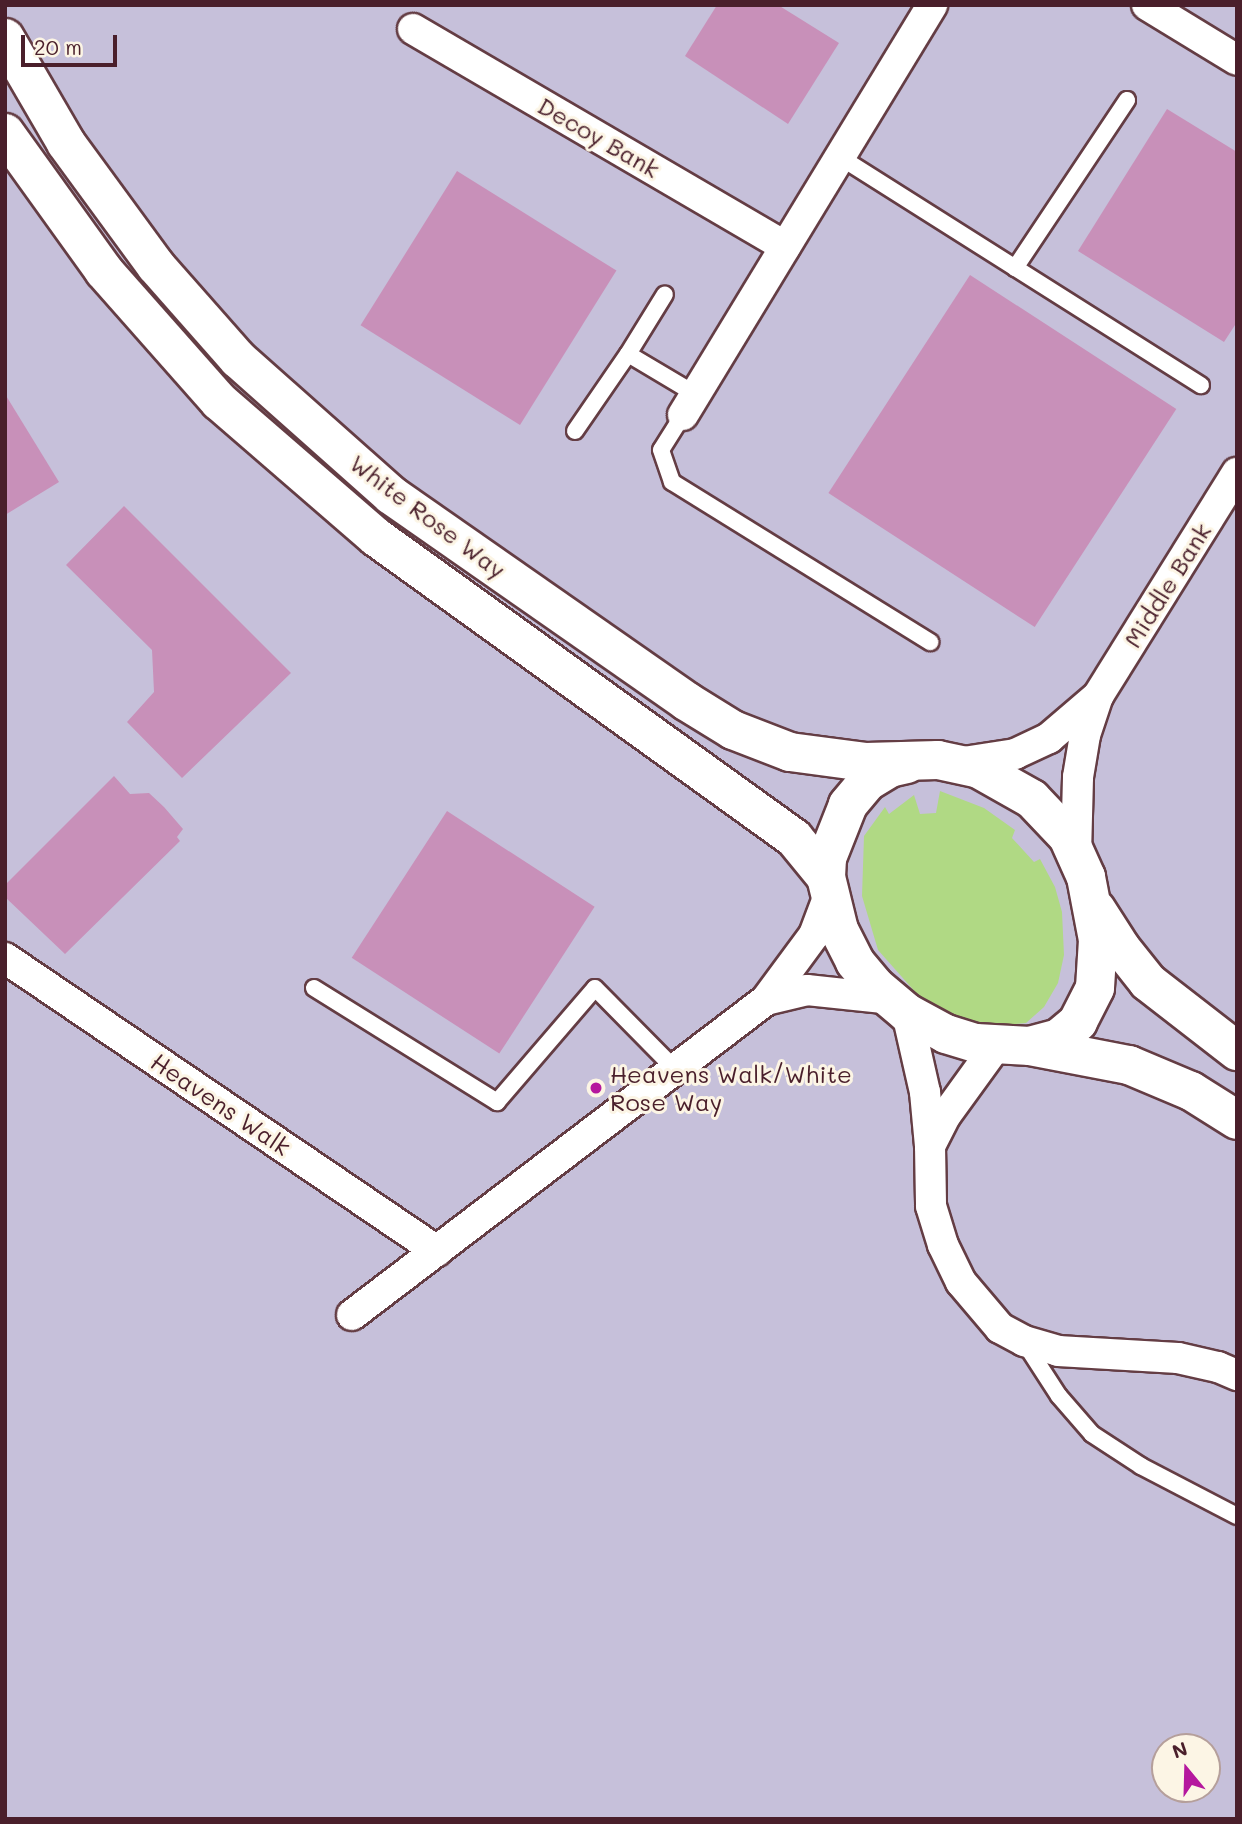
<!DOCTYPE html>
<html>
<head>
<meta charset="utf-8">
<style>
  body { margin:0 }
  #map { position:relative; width:1242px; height:1824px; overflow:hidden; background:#f7ead3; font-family:Mali,sans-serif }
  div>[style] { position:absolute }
  .industrial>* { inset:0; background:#c6c0da }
  .green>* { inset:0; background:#b0d984 }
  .building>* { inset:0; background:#c890b9; transform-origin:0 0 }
  .roads { filter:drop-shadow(2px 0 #643d44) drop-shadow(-2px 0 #643d44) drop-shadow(0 2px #643d44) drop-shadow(0 -2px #643d44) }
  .service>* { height:16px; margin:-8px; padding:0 8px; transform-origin:8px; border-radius:8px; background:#fff }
  .minor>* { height:30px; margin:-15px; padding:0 15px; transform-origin:15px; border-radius:15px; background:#fff }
  .trunk>* { height:38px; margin:-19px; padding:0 19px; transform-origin:19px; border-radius:19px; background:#fff }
  .dots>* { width:19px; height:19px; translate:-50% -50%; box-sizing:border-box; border:4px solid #fcf5e5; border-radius:50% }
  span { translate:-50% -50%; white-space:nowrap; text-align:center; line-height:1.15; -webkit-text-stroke:6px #fcf5e5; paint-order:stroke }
  .street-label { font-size:24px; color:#4a1f2b }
  .poi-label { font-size:24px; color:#4a1f2b }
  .left { translate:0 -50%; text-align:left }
  .frame { position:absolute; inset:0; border:7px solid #4a1f2b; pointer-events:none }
  .north { position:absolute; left:1151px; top:1733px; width:70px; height:70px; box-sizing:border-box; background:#fcf5e5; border:2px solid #b59f9b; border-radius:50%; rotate:341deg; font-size:19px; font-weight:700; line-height:28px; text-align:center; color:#4a1f2b }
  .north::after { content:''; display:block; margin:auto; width:24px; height:32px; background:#b5179e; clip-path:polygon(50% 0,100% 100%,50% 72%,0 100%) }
  .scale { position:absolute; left:21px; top:35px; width:96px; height:32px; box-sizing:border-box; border:4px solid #4a1f2b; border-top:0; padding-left:9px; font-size:21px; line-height:24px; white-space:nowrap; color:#4a1f2b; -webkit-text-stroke:5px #fcf5e5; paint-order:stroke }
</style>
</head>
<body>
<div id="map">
  <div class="industrial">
    <i style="clip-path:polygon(evenodd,5px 5px,1237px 5px,1237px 1819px,5px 1819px,5px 5px,1165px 1747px,1207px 1747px,1207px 1789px,1165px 1789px,1165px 1747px)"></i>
  </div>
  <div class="green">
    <i style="clip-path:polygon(940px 791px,984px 808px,1015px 830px,1012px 838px,1034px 862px,1040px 859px,1055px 887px,1062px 912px,1064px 955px,1058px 983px,1044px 1007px,1026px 1023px,988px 1027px,944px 1012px,917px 994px,878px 950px,862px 896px,864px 836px,885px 807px,889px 814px,914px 795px,920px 814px,936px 813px)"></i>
  </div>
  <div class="building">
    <i style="clip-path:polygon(717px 5px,778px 5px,839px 43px,788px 124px,685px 56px)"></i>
    <i style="clip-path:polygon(1167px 109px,1237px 152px,1237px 322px,1224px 342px,1078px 251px)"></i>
    <i style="left:457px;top:171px;width:188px;height:182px;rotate:32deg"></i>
    <i style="left:970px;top:275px;width:246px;height:260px;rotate:33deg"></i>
    <i style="clip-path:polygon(5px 394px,59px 482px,5px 515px)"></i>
    <i style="clip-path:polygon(124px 506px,291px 673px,182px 778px,127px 722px,154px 692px,152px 650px,66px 565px)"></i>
    <i style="clip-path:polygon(114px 776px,130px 794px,149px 793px,164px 807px,183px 829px,177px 837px,180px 841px,65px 954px,5px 897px,5px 885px)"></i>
    <i style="left:447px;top:811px;width:176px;height:175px;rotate:33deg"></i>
  </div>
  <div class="roads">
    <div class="service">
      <i style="left:840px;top:157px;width:427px;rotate:32.3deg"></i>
      <i style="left:1015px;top:268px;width:202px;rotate:-56.3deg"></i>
      <i style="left:628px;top:354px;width:70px;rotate:-58.3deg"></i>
      <i style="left:683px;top:415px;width:41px;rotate:122.2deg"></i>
      <i style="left:661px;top:450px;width:34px;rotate:71deg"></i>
      <i style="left:672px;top:482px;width:304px;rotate:31.8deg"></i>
      <i style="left:575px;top:431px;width:93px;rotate:-55.5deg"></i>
      <i style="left:628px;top:354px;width:78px;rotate:30.8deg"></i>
      <i style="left:314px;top:988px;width:216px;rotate:31.9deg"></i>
      <i style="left:497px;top:1102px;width:150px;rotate:-49.3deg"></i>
      <i style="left:595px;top:988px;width:114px;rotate:45.4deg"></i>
      <i style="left:1024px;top:1342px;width:64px;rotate:57.1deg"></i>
      <i style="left:1059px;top:1396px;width:50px;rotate:49deg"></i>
      <i style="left:1092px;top:1434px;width:59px;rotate:33.1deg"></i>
      <i style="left:1141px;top:1466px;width:108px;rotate:27.5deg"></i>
    </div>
    <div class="minor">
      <i style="left:1147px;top:5px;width:105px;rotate:31.4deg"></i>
      <i style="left:413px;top:29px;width:431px;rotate:30.3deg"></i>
      <i style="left:683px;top:415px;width:480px;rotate:-58.7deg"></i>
      <i style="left:957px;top:763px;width:59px;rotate:-8.8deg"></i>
      <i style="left:1015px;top:754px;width:38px;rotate:-25deg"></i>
      <i style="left:1049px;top:738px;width:65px;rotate:-40.6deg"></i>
      <i style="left:1076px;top:854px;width:77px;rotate:-88.5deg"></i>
      <i style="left:1078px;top:777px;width:43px;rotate:-80.5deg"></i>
      <i style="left:1085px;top:735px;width:41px;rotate:-71.6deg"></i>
      <i style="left:1098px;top:696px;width:263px;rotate:-58.1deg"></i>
      <i style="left:5px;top:958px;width:522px;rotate:34.15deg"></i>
      <i style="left:766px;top:1000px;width:42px;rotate:-13.7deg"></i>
      <i style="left:807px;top:990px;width:84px;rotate:6.1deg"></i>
      <i style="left:907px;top:1013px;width:81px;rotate:77.2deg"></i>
      <i style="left:925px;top:1092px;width:54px;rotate:84.7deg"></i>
      <i style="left:930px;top:1146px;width:35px;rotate:-63deg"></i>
      <i style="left:946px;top:1115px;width:85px;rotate:-54.1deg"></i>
      <i style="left:930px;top:1146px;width:60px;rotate:89deg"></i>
      <i style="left:931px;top:1206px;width:41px;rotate:72.9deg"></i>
      <i style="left:943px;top:1245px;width:41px;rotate:64.1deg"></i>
      <i style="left:961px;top:1282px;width:60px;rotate:49.7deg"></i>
      <i style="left:1000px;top:1328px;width:27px;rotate:28deg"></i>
      <i style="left:1024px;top:1341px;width:35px;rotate:16deg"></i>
      <i style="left:1058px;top:1351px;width:120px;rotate:3.3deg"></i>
      <i style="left:1178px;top:1358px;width:41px;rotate:12.7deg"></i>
      <i style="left:1218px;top:1367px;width:21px;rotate:23deg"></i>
      <i style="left:352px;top:1315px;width:520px;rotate:-37.27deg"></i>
      <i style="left:766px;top:1000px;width:81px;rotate:-53.6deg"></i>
      <i style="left:814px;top:935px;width:43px;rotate:-69.4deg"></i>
    </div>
    <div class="trunk">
      <i style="left:5px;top:38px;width:121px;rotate:59.8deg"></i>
      <i style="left:66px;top:143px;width:152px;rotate:53.8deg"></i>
      <i style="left:156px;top:266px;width:124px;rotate:48.6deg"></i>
      <i style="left:238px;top:359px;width:205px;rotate:41.6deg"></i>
      <i style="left:391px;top:495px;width:360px;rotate:34.9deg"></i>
      <i style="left:686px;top:701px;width:55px;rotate:31.7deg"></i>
      <i style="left:733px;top:730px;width:61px;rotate:21.1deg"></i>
      <i style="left:790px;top:752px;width:77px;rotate:7.5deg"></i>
      <i style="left:866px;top:762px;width:72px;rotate:-1.6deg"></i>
      <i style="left:938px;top:760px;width:40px;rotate:12deg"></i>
      <i style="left:977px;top:768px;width:63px;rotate:29.4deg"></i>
      <i style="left:1032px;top:799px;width:52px;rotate:46.5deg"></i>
      <i style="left:1068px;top:837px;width:44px;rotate:65.8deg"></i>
      <i style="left:1086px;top:877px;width:64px;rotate:79.2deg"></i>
      <i style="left:1098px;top:940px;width:48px;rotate:93.6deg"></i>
      <i style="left:1095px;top:988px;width:38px;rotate:117deg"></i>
      <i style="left:1078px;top:1022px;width:25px;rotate:140deg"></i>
      <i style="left:1059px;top:1038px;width:30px;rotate:165deg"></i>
      <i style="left:5px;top:133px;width:170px;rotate:54.3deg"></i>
      <i style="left:104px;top:271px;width:174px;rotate:48.5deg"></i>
      <i style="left:219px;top:401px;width:208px;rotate:40.9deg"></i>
      <i style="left:376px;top:537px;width:515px;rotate:35.76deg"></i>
      <i style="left:794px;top:838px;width:50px;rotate:50.6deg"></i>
      <i style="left:907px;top:764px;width:17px;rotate:167deg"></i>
      <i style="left:890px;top:768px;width:27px;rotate:149deg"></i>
      <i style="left:867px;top:782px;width:30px;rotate:130deg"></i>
      <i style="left:848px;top:805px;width:57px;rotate:111.6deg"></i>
      <i style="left:827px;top:858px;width:19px;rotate:93deg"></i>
      <i style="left:826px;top:877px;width:55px;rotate:76.2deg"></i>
      <i style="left:839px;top:930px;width:36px;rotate:63deg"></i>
      <i style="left:855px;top:962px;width:31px;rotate:50deg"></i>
      <i style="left:875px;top:986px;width:42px;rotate:40.2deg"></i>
      <i style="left:907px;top:1013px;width:44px;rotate:28.3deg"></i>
      <i style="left:946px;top:1034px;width:31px;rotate:17deg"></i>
      <i style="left:976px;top:1043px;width:54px;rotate:3.2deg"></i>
      <i style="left:1030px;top:1046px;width:101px;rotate:10.9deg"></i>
      <i style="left:1129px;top:1065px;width:67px;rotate:22.8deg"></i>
      <i style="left:1191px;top:1091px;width:54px;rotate:32.2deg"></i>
      <i style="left:1096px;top:909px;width:46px;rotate:57.3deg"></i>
      <i style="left:1121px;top:948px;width:43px;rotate:51.5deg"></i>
      <i style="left:1148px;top:982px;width:113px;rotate:37.8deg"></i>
    </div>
  </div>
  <div class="dots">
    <i style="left:596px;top:1088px;background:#b5179e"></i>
  </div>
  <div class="street-label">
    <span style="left:599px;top:137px;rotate:30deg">Decoy Bank</span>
    <span style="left:428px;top:516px;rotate:37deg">White Rose Way</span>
    <span style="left:1167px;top:585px;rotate:-58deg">Middle Bank</span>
    <span style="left:221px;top:1104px;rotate:34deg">Heavens Walk</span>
  </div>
  <div class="poi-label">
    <span class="left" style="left:610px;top:1088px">Heavens Walk/White<br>Rose Way</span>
  </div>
  <div class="frame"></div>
  <div class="north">N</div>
  <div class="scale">20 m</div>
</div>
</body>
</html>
